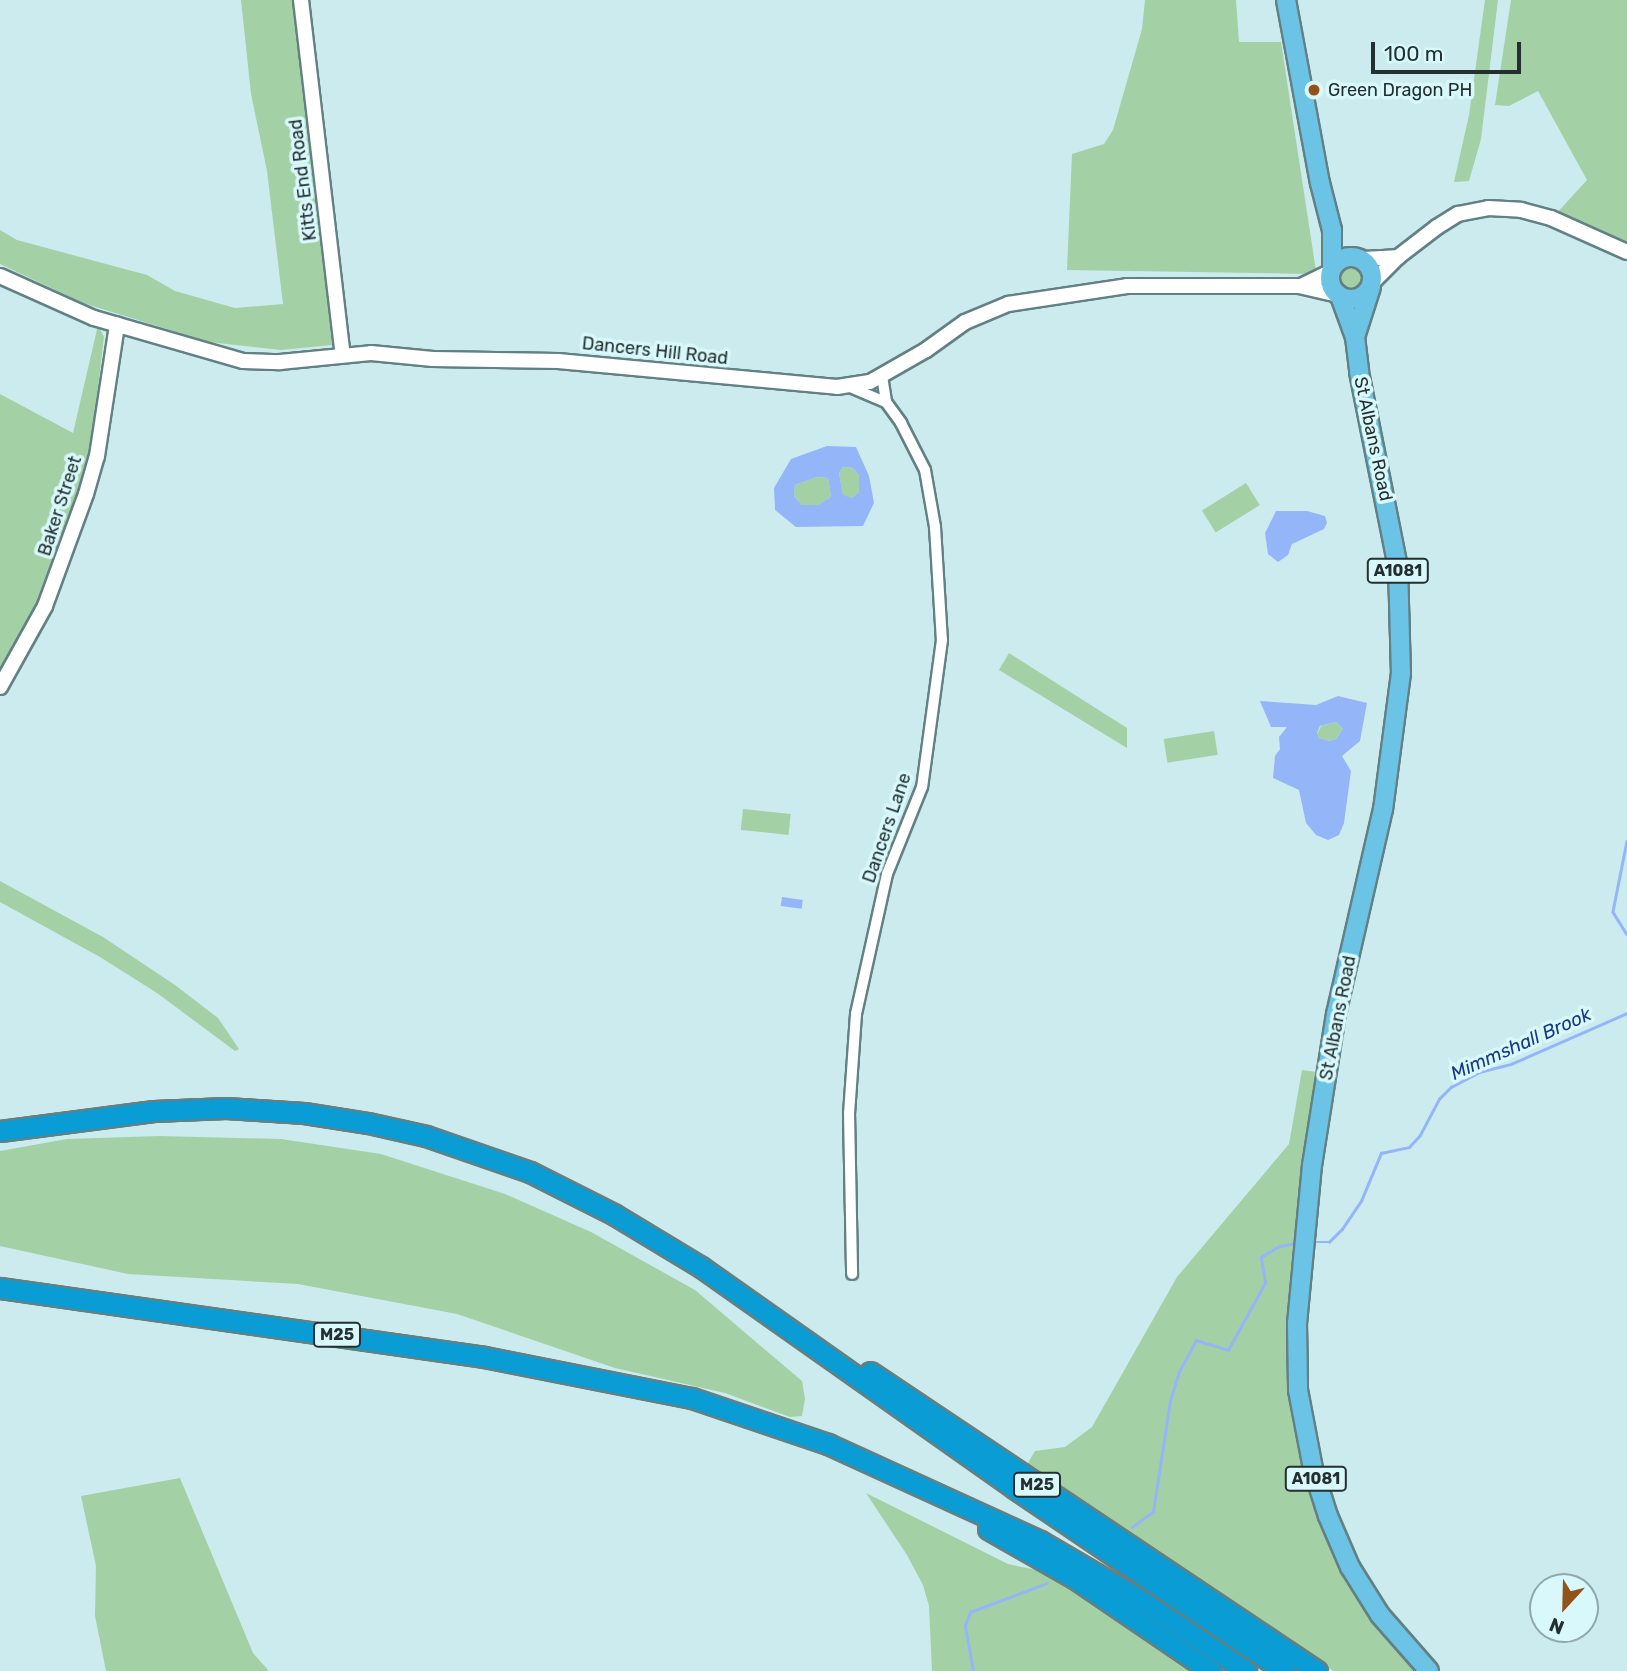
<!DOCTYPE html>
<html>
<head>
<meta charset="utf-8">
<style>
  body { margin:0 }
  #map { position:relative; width:1627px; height:1671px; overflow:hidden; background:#cbebee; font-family:Rubik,sans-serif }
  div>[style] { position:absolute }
  .green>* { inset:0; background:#a4d0a6; transform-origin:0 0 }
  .round { border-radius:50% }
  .water>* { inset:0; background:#94b6f8; transform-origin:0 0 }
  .stream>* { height:2.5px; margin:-1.25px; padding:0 1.25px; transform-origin:1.25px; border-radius:1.25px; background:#94b6f8 }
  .roads { filter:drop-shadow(2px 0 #638083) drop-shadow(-2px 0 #638083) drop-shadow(0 2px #638083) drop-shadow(0 -2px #638083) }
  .minor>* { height:10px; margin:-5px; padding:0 5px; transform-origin:5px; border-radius:5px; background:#fff }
  .tertiary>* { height:14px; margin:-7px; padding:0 7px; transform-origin:7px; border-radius:7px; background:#fff }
  .primary>* { height:18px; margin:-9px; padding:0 9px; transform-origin:9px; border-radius:9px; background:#6bc4e6 }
  .primary>.ring { margin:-9px; padding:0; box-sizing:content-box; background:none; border:18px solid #6bc4e6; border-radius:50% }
  .motorway>* { height:19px; margin:-9.5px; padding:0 9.5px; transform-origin:9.5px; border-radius:9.5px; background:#099cd5 }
  .dots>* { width:19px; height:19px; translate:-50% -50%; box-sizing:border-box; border:4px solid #d8f8fb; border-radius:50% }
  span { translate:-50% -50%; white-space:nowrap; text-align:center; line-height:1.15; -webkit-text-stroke:7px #d8f8fb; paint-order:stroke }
  .shield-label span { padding:2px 5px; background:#d8f8fb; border:2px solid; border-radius:5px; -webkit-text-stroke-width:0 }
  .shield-label { font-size:16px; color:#232f30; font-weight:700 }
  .poi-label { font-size:18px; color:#232f30 }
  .left { translate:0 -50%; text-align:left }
  .street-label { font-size:18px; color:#232f30 }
  .water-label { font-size:19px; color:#183a85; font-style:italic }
  .north { position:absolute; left:1529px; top:1573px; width:70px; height:70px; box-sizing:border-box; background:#d8f8fb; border:2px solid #90a8aa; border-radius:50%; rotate:202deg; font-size:19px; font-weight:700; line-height:28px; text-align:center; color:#232f30 }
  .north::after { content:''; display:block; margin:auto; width:24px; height:32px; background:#925319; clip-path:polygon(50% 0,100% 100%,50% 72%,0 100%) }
  .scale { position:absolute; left:1371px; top:42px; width:150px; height:32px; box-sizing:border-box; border:4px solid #232f30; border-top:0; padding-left:9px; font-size:21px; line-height:24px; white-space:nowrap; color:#232f30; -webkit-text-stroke:5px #d8f8fb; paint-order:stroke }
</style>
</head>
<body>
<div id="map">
  <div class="green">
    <i style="clip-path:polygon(241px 0,295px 0,332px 345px,281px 350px,209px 342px,83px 303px,0 264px,0 230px,17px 240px,147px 275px,175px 291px,235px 308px,283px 304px,267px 171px,251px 94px)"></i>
    <i style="clip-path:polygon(1145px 0,1236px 0,1239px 42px,1281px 42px,1316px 271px,1311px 274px,1067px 270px,1072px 154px,1104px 144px,1113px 130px,1142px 29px)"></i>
    <i style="clip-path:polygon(1485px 0,1498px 0,1481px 139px,1469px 181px,1454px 182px,1469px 115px)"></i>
    <i style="clip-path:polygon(1511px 0,1627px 0,1627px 245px,1556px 214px,1587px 180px,1538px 91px,1509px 106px,1495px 105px)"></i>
    <i class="round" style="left:1335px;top:262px;width:32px;height:32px"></i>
    <i style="clip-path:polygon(98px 325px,104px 337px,90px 454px,70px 532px,36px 609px,0 675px,0 394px,73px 433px)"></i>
    <i style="clip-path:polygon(843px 467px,853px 468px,859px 475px,859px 492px,852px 498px,843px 496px,839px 473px)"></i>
    <i style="clip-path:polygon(817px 477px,828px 478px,831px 497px,818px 505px,802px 505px,794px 496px,795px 485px)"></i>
    <i style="left:1246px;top:483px;width:26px;height:52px;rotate:58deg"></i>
    <i style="clip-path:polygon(1009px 653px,1127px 728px,1127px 748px,999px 670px)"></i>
    <i style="clip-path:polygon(1336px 722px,1343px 729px,1336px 739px,1330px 741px,1319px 738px,1317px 734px,1321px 726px)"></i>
    <i style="left:1214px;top:731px;width:24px;height:51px;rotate:81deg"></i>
    <i style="left:743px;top:809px;width:48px;height:21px;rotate:6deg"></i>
    <i style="clip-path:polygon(0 881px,103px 937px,175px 985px,218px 1018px,239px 1049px,235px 1051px,157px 993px,100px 957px,0 902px)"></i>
    <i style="clip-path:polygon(1302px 1070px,1316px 1072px,1303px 1162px,1288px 1328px,1290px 1400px,1303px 1470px,1324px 1532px,1353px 1589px,1394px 1647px,1417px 1671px,1333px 1671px,1283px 1635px,1024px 1470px,1035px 1451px,1065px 1447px,1092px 1427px,1177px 1277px,1289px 1144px)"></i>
    <i style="clip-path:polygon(160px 1136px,281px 1139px,381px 1154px,505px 1194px,591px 1232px,695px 1290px,802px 1381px,805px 1399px,802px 1416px,790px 1417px,725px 1393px,615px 1368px,457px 1314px,298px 1284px,128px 1274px,0 1246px,0 1151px,67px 1139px)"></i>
    <i style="clip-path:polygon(180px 1478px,253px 1653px,269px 1671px,106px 1671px,95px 1616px,96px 1566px,81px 1496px)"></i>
    <i style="clip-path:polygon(866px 1493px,1008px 1564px,1042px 1571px,1122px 1619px,1197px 1671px,932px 1671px,929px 1606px,923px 1585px,907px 1555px)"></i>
  </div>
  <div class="water">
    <i style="clip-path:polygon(evenodd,827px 446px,856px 447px,869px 476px,874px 503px,863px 526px,796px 527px,775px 510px,774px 488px,791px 459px,827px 446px,843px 467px,853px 468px,859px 475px,859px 492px,852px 498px,843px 495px,839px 473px,843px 467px,827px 446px,817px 477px,828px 478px,831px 497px,818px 505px,802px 505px,794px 496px,795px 485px,817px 477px)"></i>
    <i style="clip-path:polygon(1276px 511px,1307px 511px,1325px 516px,1327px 523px,1324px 529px,1292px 544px,1288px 555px,1278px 562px,1268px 554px,1265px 533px)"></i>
    <i style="clip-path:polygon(evenodd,1338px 696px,1367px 703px,1360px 741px,1342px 756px,1351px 771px,1344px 823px,1339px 835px,1328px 840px,1316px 835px,1306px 823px,1299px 790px,1273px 778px,1275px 756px,1280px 749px,1279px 737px,1287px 727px,1271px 727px,1260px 701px,1316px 705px,1338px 696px,1336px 722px,1343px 729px,1336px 739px,1330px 741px,1319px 738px,1317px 733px,1320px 726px,1336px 722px)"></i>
    <i style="left:782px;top:897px;width:21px;height:9px;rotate:8deg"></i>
  </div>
  <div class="stream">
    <i style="left:1627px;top:841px;width:72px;rotate:101.2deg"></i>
    <i style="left:1613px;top:912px;width:26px;rotate:58deg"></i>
    <i style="left:1310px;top:1242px;width:19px"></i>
    <i style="left:1329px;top:1242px;width:18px;rotate:-45deg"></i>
    <i style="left:1342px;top:1229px;width:34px;rotate:-56deg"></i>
    <i style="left:1361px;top:1201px;width:52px;rotate:-67.4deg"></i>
    <i style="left:1381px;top:1153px;width:29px;rotate:-12deg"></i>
    <i style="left:1409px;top:1147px;width:16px;rotate:-47deg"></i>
    <i style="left:1420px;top:1135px;width:41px;rotate:-62.2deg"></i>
    <i style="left:1439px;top:1099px;width:17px;rotate:-45deg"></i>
    <i style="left:1451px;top:1087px;width:32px;rotate:-28deg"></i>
    <i style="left:1479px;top:1072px;width:33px;rotate:-14deg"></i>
    <i style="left:1511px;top:1064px;width:127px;rotate:-23.7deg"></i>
    <i style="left:1132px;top:1527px;width:26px;rotate:-36deg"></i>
    <i style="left:1153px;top:1512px;width:112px;rotate:-81.3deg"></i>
    <i style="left:1170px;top:1401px;width:30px;rotate:-73deg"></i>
    <i style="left:1179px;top:1372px;width:36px;rotate:-62deg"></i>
    <i style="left:1196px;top:1340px;width:34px;rotate:17deg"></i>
    <i style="left:1228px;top:1350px;width:77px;rotate:-61.1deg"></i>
    <i style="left:1265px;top:1283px;width:26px;rotate:-99deg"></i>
    <i style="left:1261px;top:1257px;width:21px;rotate:-31deg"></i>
    <i style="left:1279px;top:1246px;width:18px;rotate:-9deg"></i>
    <i style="left:973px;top:1671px;width:46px;rotate:-100.1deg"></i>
    <i style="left:965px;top:1626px;width:15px;rotate:-70deg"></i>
    <i style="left:970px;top:1612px;width:82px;rotate:-20.6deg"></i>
  </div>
  <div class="roads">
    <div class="minor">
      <i style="left:882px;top:376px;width:26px;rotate:81deg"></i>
      <i style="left:850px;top:387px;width:39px;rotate:23deg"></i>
      <i style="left:886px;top:402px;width:26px;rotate:54deg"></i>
      <i style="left:901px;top:423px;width:53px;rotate:62.9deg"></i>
      <i style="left:925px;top:470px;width:58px;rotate:80deg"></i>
      <i style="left:935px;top:527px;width:113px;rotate:86.5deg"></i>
      <i style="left:942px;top:640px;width:148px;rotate:97.7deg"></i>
      <i style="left:922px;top:787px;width:94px;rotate:111.9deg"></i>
      <i style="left:887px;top:874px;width:143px;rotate:102.5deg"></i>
      <i style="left:856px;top:1014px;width:99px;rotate:94deg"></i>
      <i style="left:849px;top:1113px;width:161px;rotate:88.9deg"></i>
    </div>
    <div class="tertiary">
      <i style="left:301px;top:0;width:357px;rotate:83.3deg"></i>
      <i style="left:1361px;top:259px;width:37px;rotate:-3deg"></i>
      <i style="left:0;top:276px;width:103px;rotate:24.1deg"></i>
      <i style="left:94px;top:318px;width:155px;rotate:16.1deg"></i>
      <i style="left:243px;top:361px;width:37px;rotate:2deg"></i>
      <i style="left:280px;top:362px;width:91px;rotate:-5.6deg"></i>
      <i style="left:371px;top:353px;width:62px;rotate:5.5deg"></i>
      <i style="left:433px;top:359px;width:125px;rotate:0.9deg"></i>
      <i style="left:558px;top:361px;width:280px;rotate:5.3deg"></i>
      <i style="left:837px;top:387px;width:33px;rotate:-9deg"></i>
      <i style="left:870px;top:382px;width:64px;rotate:-29.7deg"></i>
      <i style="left:926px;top:350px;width:48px;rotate:-35.7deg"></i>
      <i style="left:965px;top:322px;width:47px;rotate:-22.7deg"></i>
      <i style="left:1008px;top:304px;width:120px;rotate:-8.6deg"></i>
      <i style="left:1127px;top:286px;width:172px"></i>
      <i style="left:1299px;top:286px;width:40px;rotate:13deg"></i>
      <i style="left:1372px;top:283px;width:37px;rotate:-45deg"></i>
      <i style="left:1398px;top:257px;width:49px;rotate:-37.6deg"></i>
      <i style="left:1437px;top:227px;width:25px;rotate:-32deg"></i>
      <i style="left:1458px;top:214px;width:31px;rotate:-11deg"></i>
      <i style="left:1488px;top:208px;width:33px;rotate:3deg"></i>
      <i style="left:1521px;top:210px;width:31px;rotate:15deg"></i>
      <i style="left:1551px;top:218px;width:83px;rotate:24.1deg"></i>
      <i style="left:1301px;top:286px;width:32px;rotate:-26deg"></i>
      <i style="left:0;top:687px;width:93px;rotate:-60.9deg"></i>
      <i style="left:45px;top:606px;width:119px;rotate:-69.9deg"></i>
      <i style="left:86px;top:494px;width:40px;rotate:-74deg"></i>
      <i style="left:97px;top:456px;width:133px;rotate:-81.3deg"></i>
    </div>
    <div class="primary">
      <i style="left:1286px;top:0;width:186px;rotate:79.5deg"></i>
      <i style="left:1320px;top:183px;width:49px;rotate:75.7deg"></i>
      <i style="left:1332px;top:230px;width:39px;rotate:90deg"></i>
      <i class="ring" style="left:1330px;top:257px;width:24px;height:24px"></i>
      <i style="left:1340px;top:296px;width:44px;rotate:69.9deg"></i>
      <i style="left:1355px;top:337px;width:35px;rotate:83deg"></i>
      <i style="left:1359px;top:372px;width:199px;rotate:78.7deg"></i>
      <i style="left:1398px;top:567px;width:106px;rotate:88.4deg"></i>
      <i style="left:1401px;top:673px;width:137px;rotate:97.5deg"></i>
      <i style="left:1383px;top:809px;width:210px;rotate:102.9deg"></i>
      <i style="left:1336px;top:1014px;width:153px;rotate:99deg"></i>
      <i style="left:1312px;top:1165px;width:159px;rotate:95.4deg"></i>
      <i style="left:1297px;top:1323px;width:67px;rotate:89.1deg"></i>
      <i style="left:1298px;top:1390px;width:80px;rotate:79.2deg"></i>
      <i style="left:1313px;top:1469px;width:49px;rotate:72.3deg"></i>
      <i style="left:1328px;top:1516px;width:56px;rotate:66.7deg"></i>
      <i style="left:1350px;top:1567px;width:57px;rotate:58deg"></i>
      <i style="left:1380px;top:1615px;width:74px;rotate:48.8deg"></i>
      <i style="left:1355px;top:337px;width:52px;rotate:-72.3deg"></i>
    </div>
    <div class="motorway">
      <i style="left:0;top:1131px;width:155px;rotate:-7.4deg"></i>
      <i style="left:154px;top:1111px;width:72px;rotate:-2.4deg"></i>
      <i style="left:226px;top:1108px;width:78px;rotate:3.7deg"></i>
      <i style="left:304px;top:1113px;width:65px;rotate:8.9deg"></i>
      <i style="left:368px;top:1123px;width:59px;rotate:12.6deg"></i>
      <i style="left:426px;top:1136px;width:110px;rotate:19.1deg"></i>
      <i style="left:530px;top:1172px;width:95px;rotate:26.8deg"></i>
      <i style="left:615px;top:1215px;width:100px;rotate:31.2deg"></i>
      <i style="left:701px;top:1267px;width:383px;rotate:35.2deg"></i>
      <i style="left:1014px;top:1488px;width:326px;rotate:34.1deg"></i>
      <i style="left:0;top:1288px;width:489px;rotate:8.1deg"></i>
      <i style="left:484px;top:1357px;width:212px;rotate:11.2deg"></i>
      <i style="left:692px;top:1398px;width:144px;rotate:18.7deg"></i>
      <i style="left:828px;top:1444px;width:233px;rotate:24.6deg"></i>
      <i style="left:1040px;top:1541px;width:111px;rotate:30.3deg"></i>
      <i style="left:1136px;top:1597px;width:133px;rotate:33.9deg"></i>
      <i style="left:870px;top:1372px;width:538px;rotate:33.78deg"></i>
      <i style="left:988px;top:1529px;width:99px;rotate:29.7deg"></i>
      <i style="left:1074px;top:1578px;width:166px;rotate:34.2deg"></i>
    </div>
  </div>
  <div class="dots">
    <i style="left:1314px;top:90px;background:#925319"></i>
  </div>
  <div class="shield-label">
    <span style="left:1398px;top:571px">A1081</span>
    <span style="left:337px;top:1335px">M25</span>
    <span style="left:1316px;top:1479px">A1081</span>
    <span style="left:1037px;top:1485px">M25</span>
  </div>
  <div class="poi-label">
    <span class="left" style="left:1328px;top:90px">Green Dragon PH</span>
  </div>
  <div class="street-label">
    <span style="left:303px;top:180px;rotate:-97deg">Kitts End Road</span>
    <span style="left:655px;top:351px;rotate:6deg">Dancers Hill Road</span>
    <span style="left:1373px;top:439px;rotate:78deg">St Albans Road</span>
    <span style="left:60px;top:506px;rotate:-72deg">Baker Street</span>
    <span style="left:887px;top:828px;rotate:-71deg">Dancers Lane</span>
    <span style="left:1338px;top:1018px;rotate:-79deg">St Albans Road</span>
  </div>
  <div class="water-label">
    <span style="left:1521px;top:1044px;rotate:-24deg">Mimmshall Brook</span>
  </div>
  <div class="north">N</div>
  <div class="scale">100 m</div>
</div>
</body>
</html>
